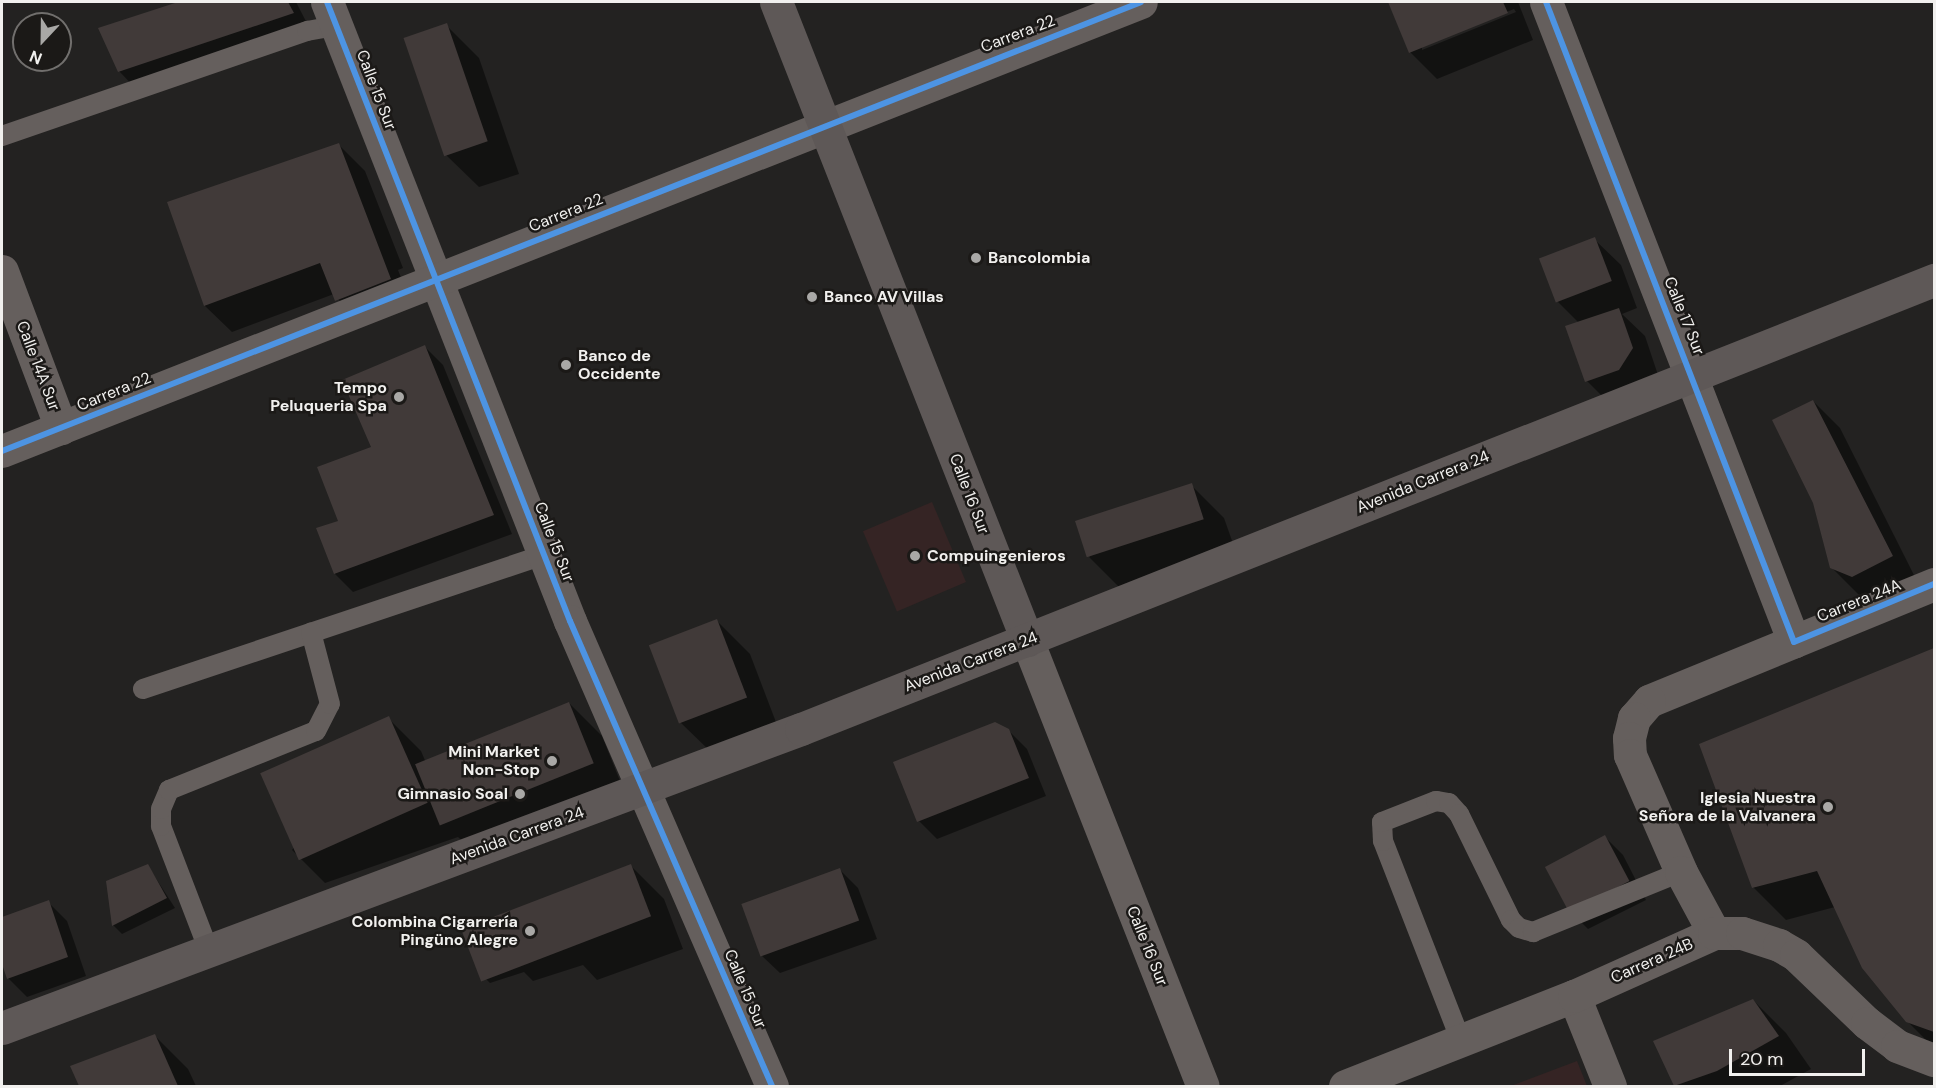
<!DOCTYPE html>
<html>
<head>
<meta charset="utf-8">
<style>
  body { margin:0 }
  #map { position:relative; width:1936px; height:1088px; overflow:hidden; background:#232221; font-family:"DM Sans",sans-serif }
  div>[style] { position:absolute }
  .education>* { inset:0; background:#352424; transform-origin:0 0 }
  .shadow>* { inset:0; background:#0007 }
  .building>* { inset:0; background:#413a39; transform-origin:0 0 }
  .service>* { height:20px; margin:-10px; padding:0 10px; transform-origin:10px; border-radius:10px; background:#655f5d }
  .minor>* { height:33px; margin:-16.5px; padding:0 16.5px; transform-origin:16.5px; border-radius:16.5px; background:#655f5d }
  .tertiary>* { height:33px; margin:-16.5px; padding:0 16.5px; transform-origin:16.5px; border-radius:16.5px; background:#655f5d }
  .secondary>* { height:33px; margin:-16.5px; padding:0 16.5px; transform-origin:16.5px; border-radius:16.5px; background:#5e5857 }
  .cycleway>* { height:6px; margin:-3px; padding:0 3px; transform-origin:3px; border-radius:3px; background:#4d94e3 }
  .dots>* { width:16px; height:16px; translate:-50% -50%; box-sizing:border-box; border:3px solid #1b1917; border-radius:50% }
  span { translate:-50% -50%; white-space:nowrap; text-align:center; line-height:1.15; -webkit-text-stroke:5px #1b1917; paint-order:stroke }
  .street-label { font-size:16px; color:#f1f0ee }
  .poi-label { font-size:16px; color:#f1f0ee; font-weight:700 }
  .left { translate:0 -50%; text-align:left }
  .right { translate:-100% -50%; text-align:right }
  .frame { position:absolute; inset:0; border:3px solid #f1f0ee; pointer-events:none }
  .north { position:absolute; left:12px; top:12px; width:60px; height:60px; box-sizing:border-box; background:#1b1917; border:2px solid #716f6d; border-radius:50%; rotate:202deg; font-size:16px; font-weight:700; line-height:24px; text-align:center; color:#f1f0ee }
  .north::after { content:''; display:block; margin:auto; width:21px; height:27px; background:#a9a8a6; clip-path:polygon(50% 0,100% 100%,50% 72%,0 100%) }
  .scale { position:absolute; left:1729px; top:1049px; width:136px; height:27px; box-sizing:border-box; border:3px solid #f1f0ee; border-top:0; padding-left:8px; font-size:18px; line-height:21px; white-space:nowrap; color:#f1f0ee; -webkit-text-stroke:4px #1b1917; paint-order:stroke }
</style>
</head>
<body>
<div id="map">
  <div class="education">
    <i style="left:932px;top:502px;width:87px;height:75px;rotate:67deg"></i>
    <i style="clip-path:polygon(1577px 1061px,1587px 1086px,1511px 1086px)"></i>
  </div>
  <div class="shadow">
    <i style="clip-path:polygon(183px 2px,296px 2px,311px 31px,137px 90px,119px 71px,100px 29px)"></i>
    <i style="clip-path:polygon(evenodd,1390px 2px,1518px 2px,1533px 40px,1437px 79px,1410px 52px,1390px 2px,1514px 9px,1516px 12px,1422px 50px,1422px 46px,1514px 9px)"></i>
    <i style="clip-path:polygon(446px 25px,479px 58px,519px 174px,479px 187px,446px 155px)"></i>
    <i style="clip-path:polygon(339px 145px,365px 171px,403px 268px,398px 270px,409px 298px,355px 318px,334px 294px,232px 332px,205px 306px,169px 203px)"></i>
    <i style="clip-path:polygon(1594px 239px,1621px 265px,1637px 308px,1622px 314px,1645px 336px,1658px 375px,1613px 407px,1587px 381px,1579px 323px,1558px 302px)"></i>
    <i style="clip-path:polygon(425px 347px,443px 365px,512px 534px,353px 592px,335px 574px,340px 522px)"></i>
    <i style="clip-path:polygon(1813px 401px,1840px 428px,1918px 583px,1879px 602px,1858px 594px,1831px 567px)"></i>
    <i style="clip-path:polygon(1191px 485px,1224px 518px,1236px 552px,1122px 590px,1089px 557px)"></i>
    <i style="clip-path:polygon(717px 621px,750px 654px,779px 730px,714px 755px,681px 723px,651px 646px)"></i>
    <i style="clip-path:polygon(1934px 650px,1934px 1048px,1907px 1021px,1835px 907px,1786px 920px,1753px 887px,1701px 745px)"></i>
    <i style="clip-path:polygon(569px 703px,602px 736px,626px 796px,479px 857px,458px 837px,325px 883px,292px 850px,388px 718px,421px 751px,427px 765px)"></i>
    <i style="clip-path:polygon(1008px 730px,1027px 749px,1046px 796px,937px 839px,919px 821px)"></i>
    <i style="clip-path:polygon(1605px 837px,1623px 855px,1646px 900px,1588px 929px,1570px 911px)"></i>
    <i style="clip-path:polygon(148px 866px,175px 908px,122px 934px,113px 925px,107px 882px)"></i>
    <i style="clip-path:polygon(631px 866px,664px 899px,683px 949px,597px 980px,583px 965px,533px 981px,524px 972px,490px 983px,481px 974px)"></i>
    <i style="clip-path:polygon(840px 870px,858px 888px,877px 939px,780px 973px,761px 955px)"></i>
    <i style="clip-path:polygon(48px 902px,67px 921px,86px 976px,27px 997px,8px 978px,2px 959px,2px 918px)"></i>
    <i style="clip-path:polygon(1753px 1000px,1786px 1033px,1811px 1069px,1780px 1086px,1676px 1086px,1655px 1041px)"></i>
    <i style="clip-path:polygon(155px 1036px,188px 1069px,196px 1086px,81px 1086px,72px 1067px)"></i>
  </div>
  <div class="building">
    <i style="clip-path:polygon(178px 2px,288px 2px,294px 13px,118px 72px,98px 28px)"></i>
    <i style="clip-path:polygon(1388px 2px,1503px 2px,1508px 13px,1409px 53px)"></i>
    <i style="left:447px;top:23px;width:125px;height:46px;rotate:71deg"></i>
    <i style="clip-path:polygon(339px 143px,391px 279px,335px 301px,320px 263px,204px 306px,167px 202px)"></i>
    <i style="left:1595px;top:237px;width:47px;height:60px;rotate:69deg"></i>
    <i style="clip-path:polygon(1619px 308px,1633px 348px,1619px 370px,1585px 382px,1565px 326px)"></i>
    <i style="clip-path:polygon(425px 345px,494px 515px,334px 574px,316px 528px,338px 521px,317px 467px,371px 447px,342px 380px)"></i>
    <i style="clip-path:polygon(1813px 400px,1893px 556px,1852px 577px,1830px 568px,1813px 503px,1772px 420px)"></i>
    <i style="left:1192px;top:483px;width:38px;height:123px;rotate:72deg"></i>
    <i style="left:717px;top:619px;width:84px;height:73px;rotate:69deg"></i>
    <i style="clip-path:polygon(1934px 648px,1934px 1032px,1906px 1022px,1862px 968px,1817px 871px,1752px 888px,1699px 744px)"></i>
    <i style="left:569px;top:702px;width:66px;height:166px;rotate:68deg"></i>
    <i style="left:389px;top:716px;width:95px;height:141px;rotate:66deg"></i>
    <i style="clip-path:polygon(995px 722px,1009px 729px,1029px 778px,917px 822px,893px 762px)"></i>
    <i style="left:1605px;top:835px;width:52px;height:68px;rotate:62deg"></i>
    <i style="clip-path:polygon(148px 864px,167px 898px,112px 926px,106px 881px)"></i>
    <i style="left:631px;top:864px;width:56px;height:182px;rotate:69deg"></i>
    <i style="left:840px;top:868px;width:56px;height:105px;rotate:70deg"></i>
    <i style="clip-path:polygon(49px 900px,68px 957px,7px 979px,2px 964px,2px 917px)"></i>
    <i style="clip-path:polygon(1753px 999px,1779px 1036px,1717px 1071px,1674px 1086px,1653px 1041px)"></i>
    <i style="clip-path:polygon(155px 1034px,178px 1086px,79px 1086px,70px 1066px)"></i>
  </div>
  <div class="service">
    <i style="left:2px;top:136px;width:323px;rotate:-19deg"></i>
    <i style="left:307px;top:31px;width:29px;rotate:-10deg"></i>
    <i style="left:143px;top:689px;width:423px;rotate:-18.5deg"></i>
    <i style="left:209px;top:951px;width:134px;rotate:-111deg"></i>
    <i style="left:161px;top:826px;width:17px;rotate:-90deg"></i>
    <i style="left:161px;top:809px;width:21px;rotate:-67deg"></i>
    <i style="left:169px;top:790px;width:158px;rotate:-21.9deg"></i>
    <i style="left:316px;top:731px;width:30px;rotate:-63deg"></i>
    <i style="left:330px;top:704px;width:74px;rotate:-104.8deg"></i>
    <i style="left:1461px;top:1041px;width:215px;rotate:-111.3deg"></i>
    <i style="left:1383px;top:841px;width:19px;rotate:-93deg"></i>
    <i style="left:1382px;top:822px;width:58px;rotate:-21.3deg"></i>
    <i style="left:1436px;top:801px;width:13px;rotate:9deg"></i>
    <i style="left:1449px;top:803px;width:15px;rotate:48deg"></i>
    <i style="left:1459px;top:814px;width:118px;rotate:63.9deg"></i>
    <i style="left:1511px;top:920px;width:11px;rotate:45deg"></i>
    <i style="left:1519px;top:928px;width:15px;rotate:16deg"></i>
    <i style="left:1533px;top:932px;width:160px;rotate:-22.1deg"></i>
  </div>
  <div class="minor">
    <i style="left:327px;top:2px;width:665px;rotate:68.57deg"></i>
    <i style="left:570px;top:621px;width:507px;rotate:66.52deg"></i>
    <i style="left:2px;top:271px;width:168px;rotate:69.4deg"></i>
    <i style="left:2px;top:451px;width:1224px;rotate:-21.51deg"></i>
    <i style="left:1027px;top:640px;width:479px;rotate:68.5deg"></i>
    <i style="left:1574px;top:996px;width:97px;rotate:68.2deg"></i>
    <i style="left:1345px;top:1086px;width:246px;rotate:-21.5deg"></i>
    <i style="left:1574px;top:996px;width:154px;rotate:-24.2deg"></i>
  </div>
  <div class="tertiary">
    <i style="left:1546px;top:2px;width:686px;rotate:68.82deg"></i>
    <i style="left:1934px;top:584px;width:308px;rotate:157.7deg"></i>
    <i style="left:1649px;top:701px;width:23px;rotate:131deg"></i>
    <i style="left:1634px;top:718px;width:21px;rotate:104deg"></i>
    <i style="left:1629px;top:738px;width:17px;rotate:87deg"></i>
    <i style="left:1630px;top:755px;width:128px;rotate:66.4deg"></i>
    <i style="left:1681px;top:872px;width:69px;rotate:61.6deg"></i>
    <i style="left:1714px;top:933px;width:28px"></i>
    <i style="left:1742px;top:933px;width:39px;rotate:18deg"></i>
    <i style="left:1779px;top:945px;width:20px;rotate:30deg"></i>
    <i style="left:1796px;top:955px;width:98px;rotate:43.8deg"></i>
    <i style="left:1867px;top:1023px;width:38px;rotate:37deg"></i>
    <i style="left:1897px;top:1046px;width:40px;rotate:21deg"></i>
  </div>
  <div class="secondary">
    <i style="left:776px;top:2px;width:686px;rotate:68.52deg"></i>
    <i style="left:2px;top:1028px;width:853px;rotate:-20.52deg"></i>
    <i style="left:801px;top:729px;width:1219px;rotate:-21.62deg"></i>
  </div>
  <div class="cycleway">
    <i style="left:327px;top:2px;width:665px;rotate:68.57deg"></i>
    <i style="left:570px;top:621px;width:507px;rotate:66.52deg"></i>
    <i style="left:1546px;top:2px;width:686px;rotate:68.82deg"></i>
    <i style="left:1794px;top:642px;width:152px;rotate:-22.5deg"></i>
    <i style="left:2px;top:451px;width:1224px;rotate:-21.51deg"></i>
  </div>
  <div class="dots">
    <i style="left:976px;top:258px;background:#a9a8a6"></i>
    <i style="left:812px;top:297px;background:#a9a8a6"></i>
    <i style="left:566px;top:365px;background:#a9a8a6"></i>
    <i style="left:399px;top:397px;background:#a9a8a6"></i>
    <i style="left:915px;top:556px;background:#a9a8a6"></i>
    <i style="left:552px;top:761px;background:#a9a8a6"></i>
    <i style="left:520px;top:794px;background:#a9a8a6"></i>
    <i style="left:1828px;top:807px;background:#a9a8a6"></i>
    <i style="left:530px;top:931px;background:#a9a8a6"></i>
  </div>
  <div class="street-label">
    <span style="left:1018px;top:34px;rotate:-21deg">Carrera 22</span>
    <span style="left:376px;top:90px;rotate:69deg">Calle 15 Sur</span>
    <span style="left:566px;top:213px;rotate:-22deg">Carrera 22</span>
    <span style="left:1684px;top:316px;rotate:68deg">Calle 17 Sur</span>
    <span style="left:38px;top:366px;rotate:69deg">Calle 14A Sur</span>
    <span style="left:114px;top:392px;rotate:-22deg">Carrera 22</span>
    <span style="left:1423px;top:482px;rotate:-22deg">Avenida Carrera 24</span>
    <span style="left:969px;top:494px;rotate:69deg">Calle 16 Sur</span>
    <span style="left:554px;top:542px;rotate:69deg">Calle 15 Sur</span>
    <span style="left:1859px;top:601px;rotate:-22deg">Carrera 24A</span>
    <span style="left:971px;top:662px;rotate:-21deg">Avenida Carrera 24</span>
    <span style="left:517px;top:836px;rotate:-20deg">Avenida Carrera 24</span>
    <span style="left:1147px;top:946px;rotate:68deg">Calle 16 Sur</span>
    <span style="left:1652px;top:961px;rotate:-24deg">Carrera 24B</span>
    <span style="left:745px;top:989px;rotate:67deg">Calle 15 Sur</span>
  </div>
  <div class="poi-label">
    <span class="left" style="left:988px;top:258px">Bancolombia</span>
    <span class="left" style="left:824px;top:297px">Banco AV Villas</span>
    <span class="left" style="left:578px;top:365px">Banco de<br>Occidente</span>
    <span class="right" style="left:387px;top:397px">Tempo<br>Peluqueria Spa</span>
    <span class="left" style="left:927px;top:556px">Compuingenieros</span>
    <span class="right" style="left:540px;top:761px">Mini Market<br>Non-Stop</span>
    <span class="right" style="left:508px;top:794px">Gimnasio Soal</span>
    <span class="right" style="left:1816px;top:807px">Iglesia Nuestra<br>Señora de la Valvanera</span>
    <span class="right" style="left:518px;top:931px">Colombina Cigarrería<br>Pingüno Alegre</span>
  </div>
  <div class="frame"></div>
  <div class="north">N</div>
  <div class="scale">20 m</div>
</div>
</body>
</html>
